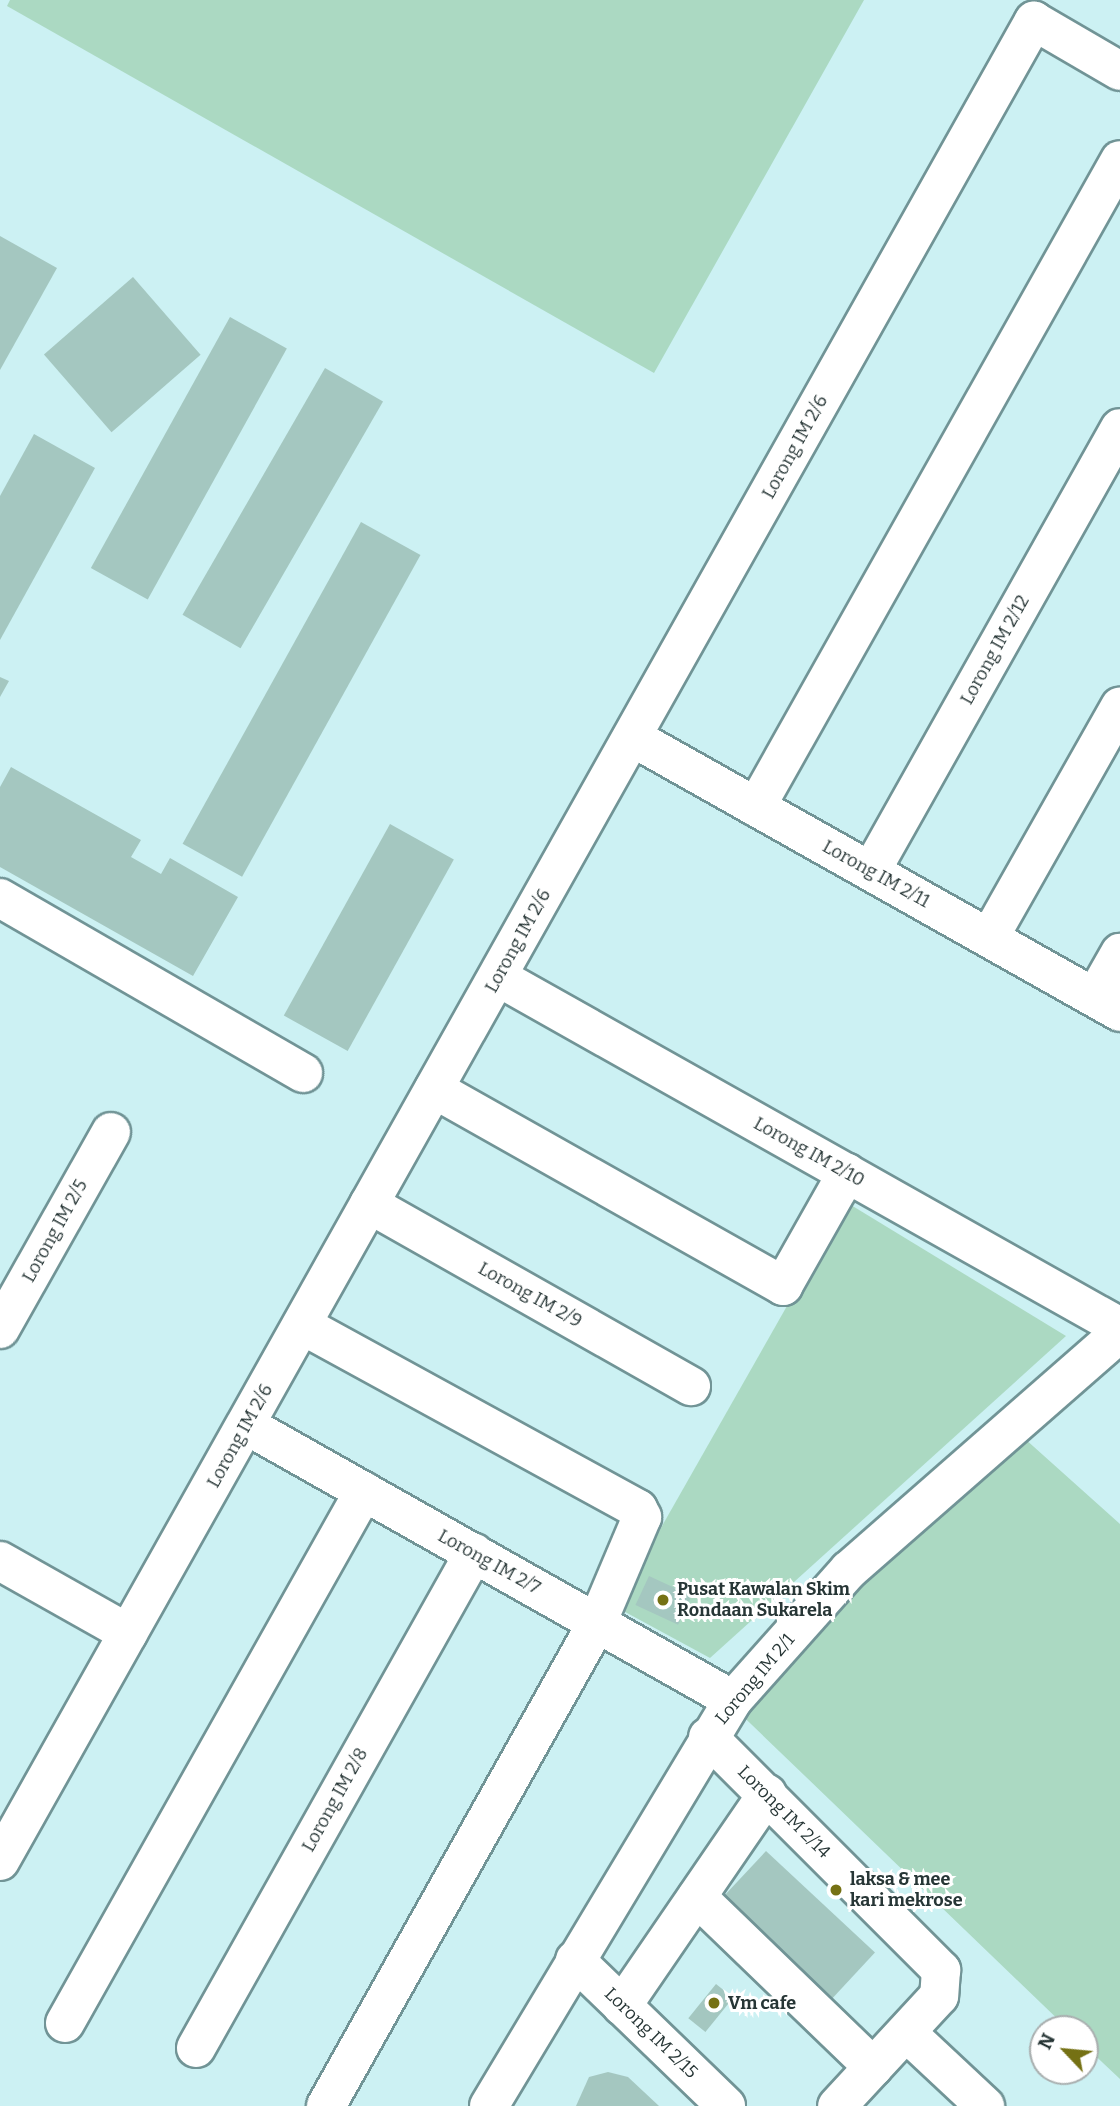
<!DOCTYPE html>
<html>
<head>
<meta charset="utf-8">
<style>
  body { margin:0 }
  #map { position:relative; width:1120px; height:2106px; overflow:hidden; background:#ccf1f3; font-family:Bitter,serif }
  div>[style] { position:absolute }
  .green>* { inset:0; background:#abd9c2 }
  .building>* { inset:0; background:#a4c7c0; transform-origin:0 0 }
  .roads { filter:drop-shadow(2px 0 #719496) drop-shadow(-2px 0 #719496) drop-shadow(0 2px #719496) drop-shadow(0 -2px #719496) }
  .minor>* { height:38px; margin:-19px; padding:0 19px; transform-origin:19px; border-radius:19px; background:#fff }
  .dots>* { width:19px; height:19px; translate:-50% -50%; box-sizing:border-box; border:4px solid #fff; border-radius:50% }
  span { translate:-50% -50%; white-space:nowrap; text-align:center; line-height:1.15; -webkit-text-stroke:6px #fff; paint-order:stroke }
  .street-label { font-size:18px; color:#273636 }
  .poi-label { font-size:18px; color:#273636; font-weight:700 }
  .left { translate:0 -50%; text-align:left }
  .north { position:absolute; left:1029px; top:2015px; width:70px; height:70px; box-sizing:border-box; background:#fff; border:2px solid #a9afaf; border-radius:50%; rotate:296deg; font-size:19px; font-weight:700; line-height:28px; text-align:center; color:#273636 }
  .north::after { content:''; display:block; margin:auto; width:24px; height:32px; background:#757114; clip-path:polygon(50% 0,100% 100%,50% 72%,0 100%) }
</style>
</head>
<body>
<div id="map">
  <div class="green">
    <i style="clip-path:polygon(10px 0,864px 0,654px 373px,7px 6px)"></i>
    <i style="clip-path:polygon(846px 1202px,1066px 1336px,710px 1658px,616px 1607px)"></i>
    <i style="clip-path:polygon(1024px 1438px,1120px 1524px,1120px 2079px,1085px 2046px,1085px 2029px,1068px 2029px,726px 1700px)"></i>
  </div>
  <div class="building">
    <i style="clip-path:polygon(0 236px,57px 268px,0 370px)"></i>
    <i style="left:133px;top:277px;width:103px;height:118px;rotate:49deg"></i>
    <i style="left:230px;top:317px;width:65px;height:287px;rotate:29deg"></i>
    <i style="left:325px;top:368px;width:67px;height:285px;rotate:30deg"></i>
    <i style="clip-path:polygon(34px 434px,95px 468px,0 640px,0 496px)"></i>
    <i style="left:361px;top:522px;width:68px;height:368px;rotate:29deg"></i>
    <i style="clip-path:polygon(0 677px,9px 681px,0 697px)"></i>
    <i style="clip-path:polygon(11px 767px,141px 840px,131px 857px,161px 874px,170px 858px,238px 897px,193px 976px,0 867px,0 787px)"></i>
    <i style="left:390px;top:824px;width:73px;height:219px;rotate:29deg"></i>
    <i style="left:649px;top:1576px;width:47px;height:32px;rotate:25deg"></i>
    <i style="left:766px;top:1851px;width:149px;height:63px;rotate:43deg"></i>
    <i style="left:716px;top:1984px;width:22px;height:44px;rotate:39deg"></i>
    <i style="clip-path:polygon(608px 2072px,628px 2077px,659px 2106px,576px 2106px,589px 2077px)"></i>
  </div>
  <div class="roads">
    <div class="minor">
      <i style="left:632px;top:737px;width:560px;rotate:29.4deg"></i>
      <i style="left:756px;top:807px;width:742px;rotate:-60.64deg"></i>
      <i style="left:871px;top:871px;width:508px;rotate:-60.66deg"></i>
      <i style="left:0;top:898px;width:350px;rotate:30deg"></i>
      <i style="left:989px;top:938px;width:266px;rotate:-60.5deg"></i>
      <i style="left:498px;top:977px;width:714px;rotate:29.37deg"></i>
      <i style="left:1095px;top:997px;width:51px;rotate:-60.4deg"></i>
      <i style="left:434px;top:1089px;width:401px;rotate:29.4deg"></i>
      <i style="left:783px;top:1286px;width:130px;rotate:-60.5deg"></i>
      <i style="left:369px;top:1204px;width:370px;rotate:29.5deg"></i>
      <i style="left:302px;top:1325px;width:383px;rotate:28.7deg"></i>
      <i style="left:638px;top:1509px;width:9px;rotate:63deg"></i>
      <i style="left:642px;top:1517px;width:115px;rotate:113deg"></i>
      <i style="left:597px;top:1623px;width:554px;rotate:119.3deg"></i>
      <i style="left:0;top:1329px;width:226px;rotate:-60.6deg"></i>
      <i style="left:246px;top:1425px;width:559px;rotate:29.45deg"></i>
      <i style="left:0;top:1561px;width:147px;rotate:29.4deg"></i>
      <i style="left:708px;top:1737px;width:330px;rotate:45deg"></i>
      <i style="left:941px;top:1970px;width:26px;rotate:94deg"></i>
      <i style="left:939px;top:1996px;width:150px;rotate:132.8deg"></i>
      <i style="left:0;top:1861px;width:2111px;rotate:-60.67deg"></i>
      <i style="left:1034px;top:21px;width:99px;rotate:30.2deg"></i>
      <i style="left:697px;top:1897px;width:245px;rotate:44deg"></i>
      <i style="left:575px;top:1960px;width:210px;rotate:44deg"></i>
      <i style="left:622px;top:2006px;width:257px;rotate:-55.6deg"></i>
      <i style="left:65px;top:2023px;width:610px;rotate:-60.66deg"></i>
      <i style="left:907px;top:2033px;width:107px;rotate:43.1deg"></i>
      <i style="left:196px;top:2048px;width:568px;rotate:-60.68deg"></i>
      <i style="left:489px;top:2106px;width:474px;rotate:-59deg"></i>
      <i style="left:733px;top:1700px;width:174px;rotate:-48.3deg"></i>
      <i style="left:849px;top:1570px;width:360px;rotate:-41.2deg"></i>
    </div>
  </div>
  <div class="dots">
    <i style="left:663px;top:1600px;background:#757114"></i>
    <i style="left:836px;top:1890px;background:#757114"></i>
    <i style="left:714px;top:2003px;background:#757114"></i>
  </div>
  <div class="street-label">
    <span style="left:795px;top:447px;rotate:-61deg">Lorong IM 2/6</span>
    <span style="left:995px;top:650px;rotate:-61deg">Lorong IM 2/12</span>
    <span style="left:876px;top:874px;rotate:29deg">Lorong IM 2/11</span>
    <span style="left:518px;top:941px;rotate:-61deg">Lorong IM 2/6</span>
    <span style="left:809px;top:1152px;rotate:29deg">Lorong IM 2/10</span>
    <span style="left:55px;top:1231px;rotate:-61deg">Lorong IM 2/5</span>
    <span style="left:530px;top:1295px;rotate:29deg">Lorong IM 2/9</span>
    <span style="left:240px;top:1436px;rotate:-61deg">Lorong IM 2/6</span>
    <span style="left:489px;top:1562px;rotate:29deg">Lorong IM 2/7</span>
    <span style="left:755px;top:1679px;rotate:-50deg">Lorong IM 2/1</span>
    <span style="left:335px;top:1800px;rotate:-61deg">Lorong IM 2/8</span>
    <span style="left:784px;top:1812px;rotate:45deg">Lorong IM 2/14</span>
    <span style="left:651px;top:2033px;rotate:44deg">Lorong IM 2/15</span>
  </div>
  <div class="poi-label">
    <span class="left" style="left:677px;top:1600px">Pusat Kawalan Skim<br>Rondaan Sukarela</span>
    <span class="left" style="left:850px;top:1890px">laksa &amp; mee<br>kari mekrose</span>
    <span class="left" style="left:728px;top:2003px">Vm cafe</span>
  </div>
  <div class="north">N</div>
</div>
</body>
</html>
